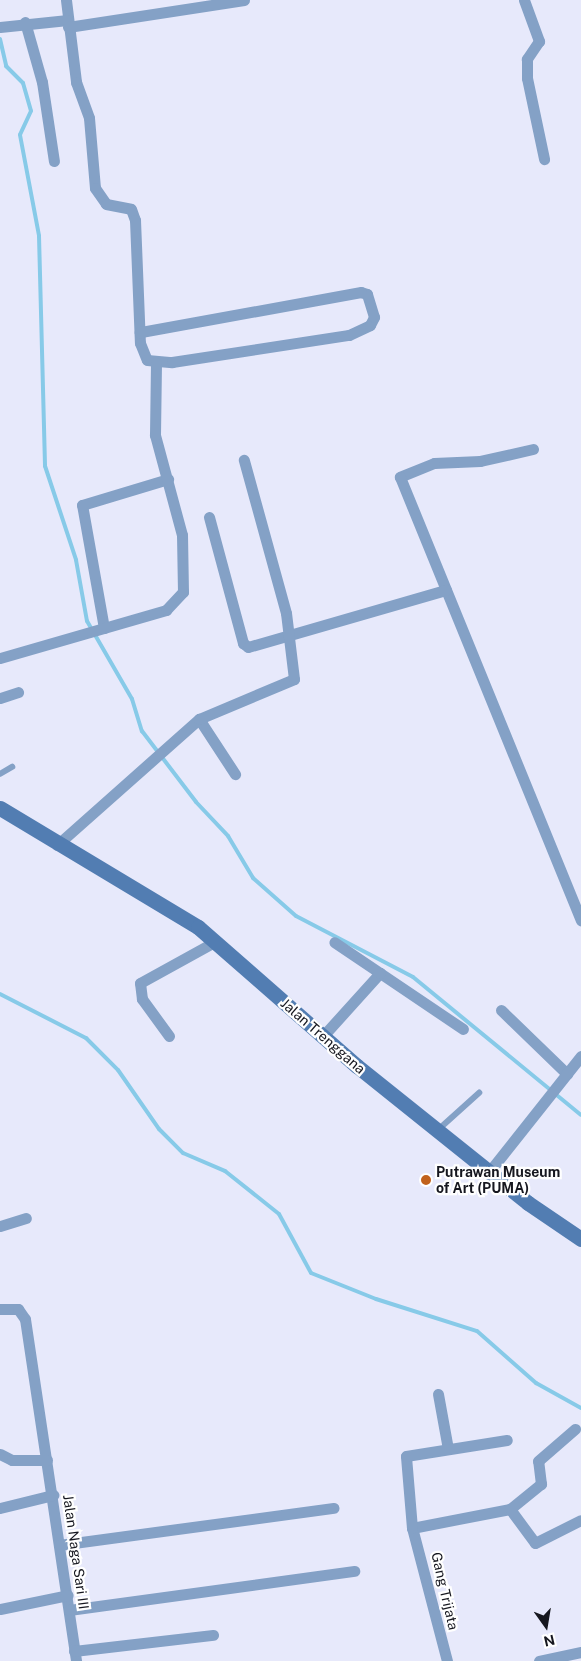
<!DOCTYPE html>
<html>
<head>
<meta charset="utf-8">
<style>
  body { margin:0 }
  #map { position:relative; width:581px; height:1661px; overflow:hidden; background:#e7e9fb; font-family:"Public Sans",sans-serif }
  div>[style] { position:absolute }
  .stream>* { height:4px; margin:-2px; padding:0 2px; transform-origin:2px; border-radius:2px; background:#87cae8 }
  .lane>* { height:5.5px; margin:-2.75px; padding:0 2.75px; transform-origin:2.75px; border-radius:2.75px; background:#84a1c6 }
  .street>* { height:11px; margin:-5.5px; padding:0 5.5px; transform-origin:5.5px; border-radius:5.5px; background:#84a1c6 }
  .secondary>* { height:15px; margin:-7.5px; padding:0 7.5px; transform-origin:7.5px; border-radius:7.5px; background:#527db2 }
  .dots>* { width:14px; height:14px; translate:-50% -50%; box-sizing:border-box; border:2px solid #fff; border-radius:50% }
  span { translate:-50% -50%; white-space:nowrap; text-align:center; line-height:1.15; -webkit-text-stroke:4.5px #fff; paint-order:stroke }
  .street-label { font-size:14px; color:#16171f }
  .poi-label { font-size:14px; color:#16171f; font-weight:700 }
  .left { translate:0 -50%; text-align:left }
  .north { position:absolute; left:521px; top:1601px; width:50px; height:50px; -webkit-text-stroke:4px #fff; paint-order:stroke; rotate:167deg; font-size:14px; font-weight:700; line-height:20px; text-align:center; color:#16171f }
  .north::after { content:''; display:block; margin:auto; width:18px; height:22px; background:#16171f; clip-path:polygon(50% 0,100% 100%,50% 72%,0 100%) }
</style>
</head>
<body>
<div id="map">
  <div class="stream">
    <i style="left:0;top:39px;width:28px;rotate:77deg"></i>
    <i style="left:6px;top:66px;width:24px;rotate:45deg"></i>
    <i style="left:23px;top:83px;width:29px;rotate:74deg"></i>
    <i style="left:31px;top:111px;width:26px;rotate:115deg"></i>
    <i style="left:20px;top:135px;width:103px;rotate:79.3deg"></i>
    <i style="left:39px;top:236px;width:230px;rotate:88.5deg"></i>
    <i style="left:45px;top:466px;width:99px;rotate:71.7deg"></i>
    <i style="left:76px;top:560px;width:62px;rotate:79.8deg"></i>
    <i style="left:87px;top:621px;width:90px;rotate:60deg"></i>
    <i style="left:132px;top:699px;width:34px;rotate:73deg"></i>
    <i style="left:142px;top:731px;width:89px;rotate:52.7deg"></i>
    <i style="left:196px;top:802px;width:47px;rotate:46.7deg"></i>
    <i style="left:228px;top:836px;width:49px;rotate:59.2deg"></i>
    <i style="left:253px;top:878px;width:57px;rotate:41.5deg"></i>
    <i style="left:296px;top:916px;width:132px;rotate:27.5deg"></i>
    <i style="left:413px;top:977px;width:217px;rotate:39.4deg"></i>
    <i style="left:0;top:994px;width:97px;rotate:27.1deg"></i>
    <i style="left:86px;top:1038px;width:45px;rotate:45deg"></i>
    <i style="left:118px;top:1070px;width:72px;rotate:55.2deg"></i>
    <i style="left:159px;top:1129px;width:34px;rotate:45deg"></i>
    <i style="left:183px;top:1153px;width:46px;rotate:23.2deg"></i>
    <i style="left:225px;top:1171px;width:69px;rotate:38.5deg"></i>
    <i style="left:279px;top:1214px;width:67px;rotate:61.5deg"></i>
    <i style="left:311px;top:1273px;width:70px;rotate:21.8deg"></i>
    <i style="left:376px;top:1299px;width:106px;rotate:17.6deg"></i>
    <i style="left:477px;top:1331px;width:79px;rotate:41.4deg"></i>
    <i style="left:536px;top:1383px;width:51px;rotate:29.1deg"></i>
  </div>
  <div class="lane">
    <i style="left:0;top:774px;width:14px;rotate:-30deg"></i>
    <i style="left:439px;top:1129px;width:54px;rotate:-42deg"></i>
  </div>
  <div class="street">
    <i style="left:66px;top:0;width:83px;rotate:83deg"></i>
    <i style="left:76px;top:82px;width:38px;rotate:70deg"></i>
    <i style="left:89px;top:118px;width:70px;rotate:85.1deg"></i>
    <i style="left:95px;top:188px;width:19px;rotate:55deg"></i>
    <i style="left:106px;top:204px;width:25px;rotate:11deg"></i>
    <i style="left:131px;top:209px;width:12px;rotate:70deg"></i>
    <i style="left:135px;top:220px;width:123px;rotate:87.7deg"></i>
    <i style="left:140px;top:343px;width:18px;rotate:68deg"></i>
    <i style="left:147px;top:360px;width:25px;rotate:5deg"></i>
    <i style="left:172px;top:362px;width:179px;rotate:-8.7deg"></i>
    <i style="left:349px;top:335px;width:23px;rotate:-25deg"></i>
    <i style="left:370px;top:325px;width:9px;rotate:-63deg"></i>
    <i style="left:374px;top:317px;width:24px;rotate:-107deg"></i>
    <i style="left:367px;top:294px;width:6px;rotate:-162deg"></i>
    <i style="left:361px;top:292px;width:225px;rotate:169.7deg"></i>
    <i style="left:524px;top:0;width:44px;rotate:69.9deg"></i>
    <i style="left:539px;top:41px;width:22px;rotate:124deg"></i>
    <i style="left:527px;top:59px;width:19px;rotate:90deg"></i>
    <i style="left:527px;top:78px;width:83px;rotate:78.1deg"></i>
    <i style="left:25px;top:22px;width:62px;rotate:74.2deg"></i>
    <i style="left:42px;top:82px;width:80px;rotate:81.4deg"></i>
    <i style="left:0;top:27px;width:68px;rotate:-5.9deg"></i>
    <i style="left:68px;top:27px;width:178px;rotate:-8.7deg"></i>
    <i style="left:533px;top:449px;width:54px;rotate:167.2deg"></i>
    <i style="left:480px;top:461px;width:46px;rotate:177.5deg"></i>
    <i style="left:434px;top:463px;width:37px;rotate:158deg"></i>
    <i style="left:400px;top:477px;width:479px;rotate:67.8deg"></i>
    <i style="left:209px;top:517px;width:131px;rotate:74.9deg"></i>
    <i style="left:243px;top:643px;width:6px;rotate:39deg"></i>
    <i style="left:248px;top:647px;width:206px;rotate:-16.1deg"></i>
    <i style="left:104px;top:628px;width:125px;rotate:-100.1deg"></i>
    <i style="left:82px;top:505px;width:90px;rotate:-16.8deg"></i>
    <i style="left:0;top:658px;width:173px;rotate:-16.1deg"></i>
    <i style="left:166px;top:610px;width:25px;rotate:-47deg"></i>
    <i style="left:183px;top:592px;width:57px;rotate:-91deg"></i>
    <i style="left:182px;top:535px;width:104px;rotate:-105.1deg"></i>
    <i style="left:155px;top:435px;width:72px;rotate:-89.2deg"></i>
    <i style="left:0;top:698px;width:19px;rotate:-18deg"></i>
    <i style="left:199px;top:719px;width:66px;rotate:56.8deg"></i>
    <i style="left:57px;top:845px;width:190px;rotate:-41.6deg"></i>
    <i style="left:199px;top:719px;width:103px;rotate:-22.8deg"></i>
    <i style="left:294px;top:679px;width:66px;rotate:-96.9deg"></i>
    <i style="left:286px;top:613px;width:159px;rotate:-105.4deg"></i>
    <i style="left:380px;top:973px;width:100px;rotate:34deg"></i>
    <i style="left:501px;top:1010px;width:92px;rotate:44.1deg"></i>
    <i style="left:169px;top:1036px;width:46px;rotate:-126.1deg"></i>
    <i style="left:142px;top:999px;width:16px;rotate:-97deg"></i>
    <i style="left:140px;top:983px;width:87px;rotate:-28.9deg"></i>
    <i style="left:323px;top:1036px;width:85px;rotate:-47.9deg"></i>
    <i style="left:380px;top:973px;width:55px;rotate:-146deg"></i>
    <i style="left:489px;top:1172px;width:148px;rotate:-51.6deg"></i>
    <i style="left:0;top:1226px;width:27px;rotate:-17deg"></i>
    <i style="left:0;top:1309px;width:18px"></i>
    <i style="left:18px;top:1309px;width:12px;rotate:55deg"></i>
    <i style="left:25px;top:1319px;width:346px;rotate:81.5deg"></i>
    <i style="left:438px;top:1394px;width:56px;rotate:79.7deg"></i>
    <i style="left:0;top:1454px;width:13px;rotate:27deg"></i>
    <i style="left:12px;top:1460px;width:35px"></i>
    <i style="left:0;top:1508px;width:55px;rotate:-13.8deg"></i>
    <i style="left:510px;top:1509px;width:42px;rotate:53.7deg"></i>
    <i style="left:535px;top:1543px;width:51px;rotate:-26.6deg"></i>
    <i style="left:412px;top:1528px;width:100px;rotate:-11deg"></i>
    <i style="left:510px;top:1509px;width:40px;rotate:-39deg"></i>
    <i style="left:541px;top:1484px;width:23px;rotate:-97deg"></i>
    <i style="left:538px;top:1461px;width:49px;rotate:-40.9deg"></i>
    <i style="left:59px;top:1545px;width:277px;rotate:-7.7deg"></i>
    <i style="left:0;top:1609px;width:69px;rotate:-11.6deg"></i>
    <i style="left:69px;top:1610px;width:288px;rotate:-7.8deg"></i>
    <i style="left:74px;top:1651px;width:140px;rotate:-6.6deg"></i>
    <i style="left:447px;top:1661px;width:138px;rotate:-104.7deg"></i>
    <i style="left:412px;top:1528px;width:72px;rotate:-94.8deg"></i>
    <i style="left:406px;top:1456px;width:102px;rotate:-9deg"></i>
    <i style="left:539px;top:1661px;width:43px;rotate:-12.1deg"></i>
  </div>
  <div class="secondary">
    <i style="left:0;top:808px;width:231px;rotate:31deg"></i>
    <i style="left:198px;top:927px;width:211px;rotate:41.2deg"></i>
    <i style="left:357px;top:1066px;width:219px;rotate:38.7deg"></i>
    <i style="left:528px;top:1203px;width:64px;rotate:34.2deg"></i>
  </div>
  <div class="dots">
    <i style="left:426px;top:1180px;background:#c1611c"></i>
  </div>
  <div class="street-label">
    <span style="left:323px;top:1036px;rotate:41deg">Jalan Trenggana</span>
    <span style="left:76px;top:1552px;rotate:82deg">Jalan Naga Sari III</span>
    <span style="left:445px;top:1591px;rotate:77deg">Gang Trijata</span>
  </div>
  <div class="poi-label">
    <span class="left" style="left:436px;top:1180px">Putrawan Museum<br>of Art (PUMA)</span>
  </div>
  <div class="north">N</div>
</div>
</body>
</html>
